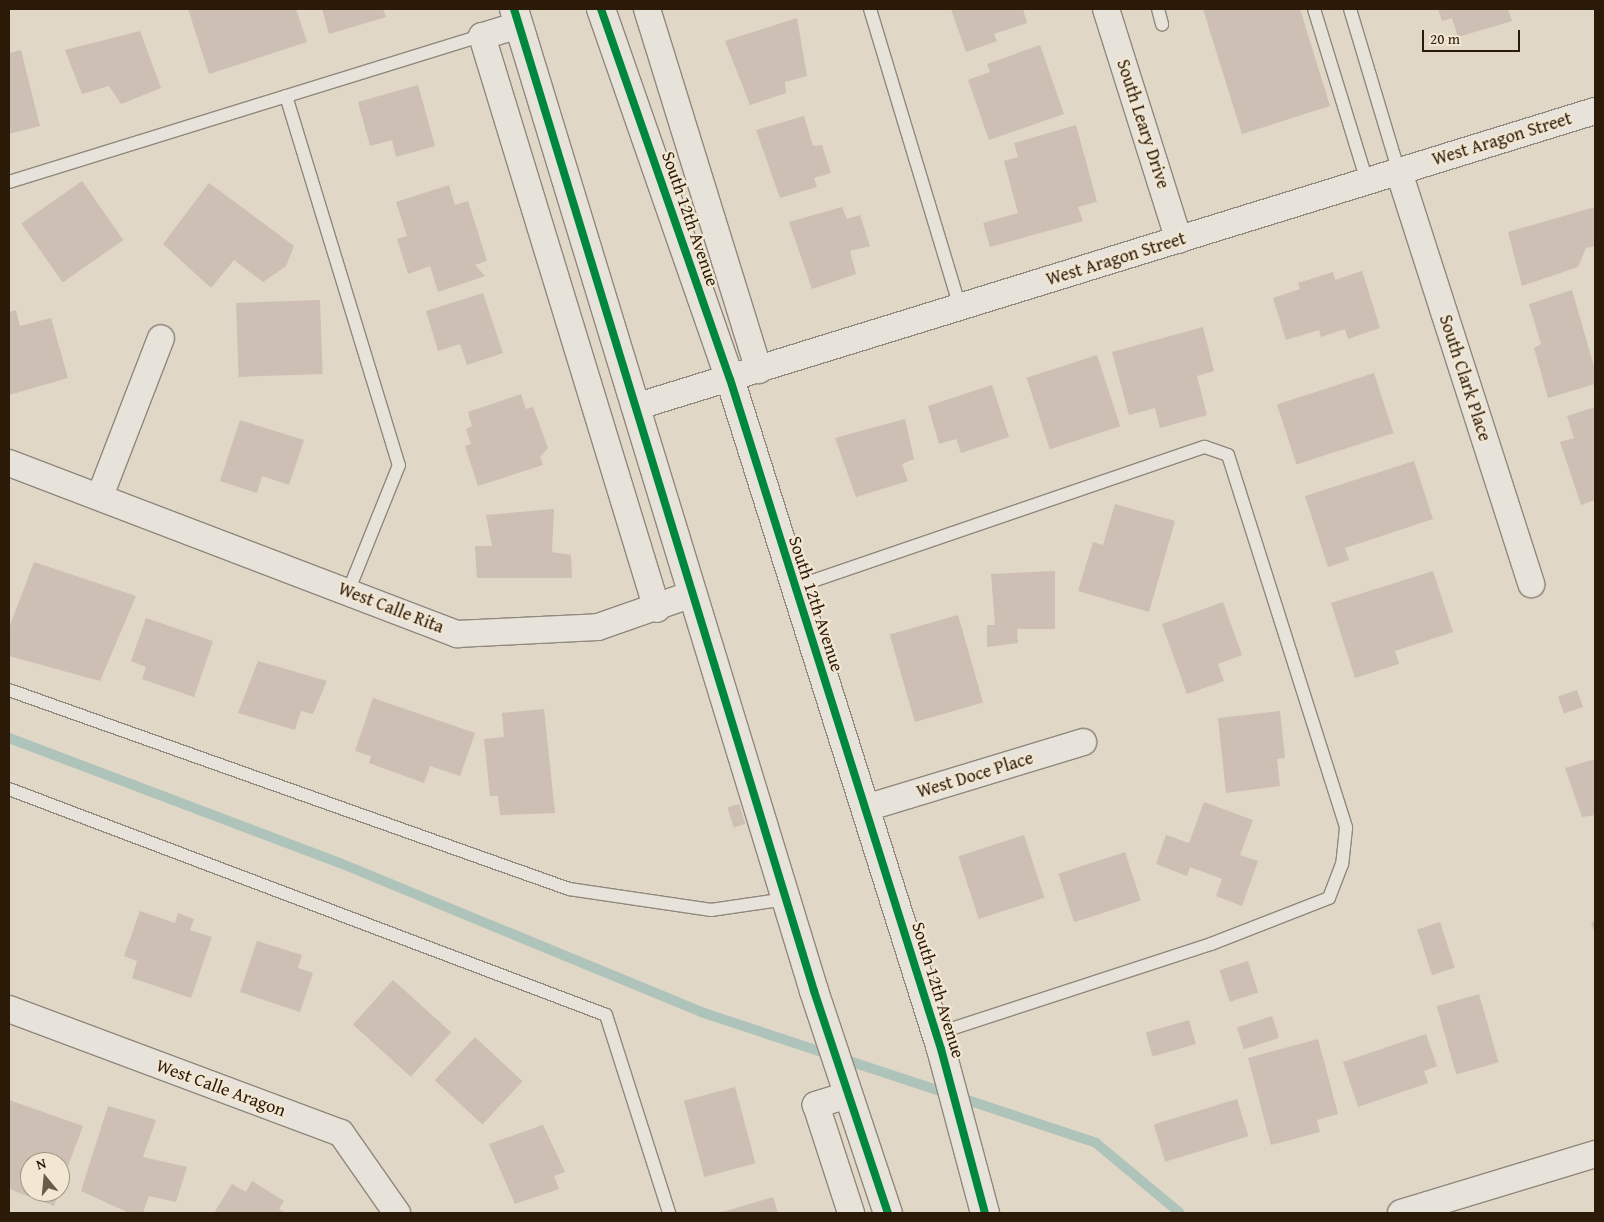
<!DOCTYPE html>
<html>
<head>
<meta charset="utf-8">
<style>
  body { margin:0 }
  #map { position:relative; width:1604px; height:1222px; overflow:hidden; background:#e0d7c6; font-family:"Gentium Book Plus",serif }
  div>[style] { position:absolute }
  .stream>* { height:10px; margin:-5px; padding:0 5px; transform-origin:5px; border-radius:5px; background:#aec3ba }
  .building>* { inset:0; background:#cdbfb3; transform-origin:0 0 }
  .roads { filter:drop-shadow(1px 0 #90887d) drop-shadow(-1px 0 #90887d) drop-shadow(0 1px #90887d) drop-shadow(0 -1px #90887d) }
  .service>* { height:12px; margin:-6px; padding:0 6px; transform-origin:6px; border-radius:6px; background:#e7e2da }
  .minor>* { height:26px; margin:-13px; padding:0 13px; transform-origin:13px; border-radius:13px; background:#e7e2da }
  .tertiary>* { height:28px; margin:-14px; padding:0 14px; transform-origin:14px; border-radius:14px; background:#e7e2da }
  .cycleway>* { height:8px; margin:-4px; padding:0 4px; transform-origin:4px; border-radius:4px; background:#00873e }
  span { translate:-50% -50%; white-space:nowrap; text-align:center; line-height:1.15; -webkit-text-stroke:4.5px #f2e7d3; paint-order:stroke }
  .street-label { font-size:18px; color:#2b1a07 }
  .frame { position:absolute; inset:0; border:10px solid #2b1a07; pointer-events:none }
  .north { position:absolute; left:20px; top:1152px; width:50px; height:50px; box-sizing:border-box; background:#f2e7d3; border:1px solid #a29581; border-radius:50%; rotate:343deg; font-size:14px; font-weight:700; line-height:20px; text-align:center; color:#2b1a07 }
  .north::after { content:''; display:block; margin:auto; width:18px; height:22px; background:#6a5c4a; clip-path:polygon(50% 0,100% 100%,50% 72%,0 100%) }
  .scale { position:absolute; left:1422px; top:30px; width:98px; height:22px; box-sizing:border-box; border:2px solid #2b1a07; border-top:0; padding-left:6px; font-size:15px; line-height:18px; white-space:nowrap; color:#2b1a07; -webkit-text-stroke:4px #f2e7d3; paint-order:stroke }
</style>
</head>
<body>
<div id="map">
  <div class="stream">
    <i style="left:9px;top:738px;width:354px;rotate:20.7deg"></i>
    <i style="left:340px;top:863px;width:394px;rotate:22.4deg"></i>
    <i style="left:704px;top:1013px;width:413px;rotate:18.3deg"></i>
    <i style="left:1096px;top:1143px;width:109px;rotate:39.8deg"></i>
  </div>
  <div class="building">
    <i style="clip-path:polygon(188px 9px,296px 9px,307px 42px,209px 74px)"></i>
    <i style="clip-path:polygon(322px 9px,383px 9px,386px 17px,329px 34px)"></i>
    <i style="clip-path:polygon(951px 9px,1023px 9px,1027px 23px,994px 34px,997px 41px,966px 52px)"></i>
    <i style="clip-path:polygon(1203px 9px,1300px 9px,1330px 106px,1242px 134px)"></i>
    <i style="clip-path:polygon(1438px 9px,1508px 9px,1512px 21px,1458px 37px,1452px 18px,1442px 21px)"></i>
    <i style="clip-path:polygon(797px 18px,807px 76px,785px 82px,786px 93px,750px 105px,725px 41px)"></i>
    <i style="clip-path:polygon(140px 31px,161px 88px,121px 104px,109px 86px,82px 94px,65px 50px)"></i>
    <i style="clip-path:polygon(1040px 45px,1064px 114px,989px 140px,968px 80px,990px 72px,987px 64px)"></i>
    <i style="clip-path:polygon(21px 50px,40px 126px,9px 134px,9px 53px)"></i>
    <i style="clip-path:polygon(418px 85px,435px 146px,396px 157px,392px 140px,370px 146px,358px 102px)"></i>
    <i style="clip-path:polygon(804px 116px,813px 146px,822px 145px,831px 173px,814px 178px,817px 187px,780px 198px,756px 130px)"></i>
    <i style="clip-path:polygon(1076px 125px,1097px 202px,1078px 207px,1083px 221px,990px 247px,983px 223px,1018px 213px,1004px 161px,1018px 157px,1014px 143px)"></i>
    <i style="left:82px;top:181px;width:72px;height:74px;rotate:55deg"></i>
    <i style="clip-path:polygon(209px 183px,294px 246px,286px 266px,263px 282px,234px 260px,211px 288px,163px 244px)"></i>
    <i style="clip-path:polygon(449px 185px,455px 205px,468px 201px,487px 261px,475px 265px,485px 276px,438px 292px,430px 266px,408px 274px,397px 239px,407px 236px,396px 202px)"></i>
    <i style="clip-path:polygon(842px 207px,847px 219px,860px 215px,870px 246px,850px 251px,856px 274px,812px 289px,789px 222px)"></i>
    <i style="clip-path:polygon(1595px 207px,1595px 246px,1586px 248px,1578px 267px,1522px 286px,1508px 232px)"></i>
    <i style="clip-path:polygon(1362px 271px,1380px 328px,1348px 339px,1345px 329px,1321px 337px,1319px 330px,1286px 340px,1273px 298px,1300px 289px,1298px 283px,1333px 272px,1335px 280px)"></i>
    <i style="clip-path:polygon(1572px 290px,1595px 370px,1595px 384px,1548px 398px,1534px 348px,1541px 344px,1529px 304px)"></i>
    <i style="clip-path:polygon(483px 293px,503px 353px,467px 365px,460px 344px,438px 351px,426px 311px)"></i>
    <i style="left:320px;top:300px;width:74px;height:84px;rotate:88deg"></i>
    <i style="clip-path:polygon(16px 310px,20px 326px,51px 318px,68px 378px,9px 395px,9px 312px)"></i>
    <i style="clip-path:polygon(1203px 327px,1214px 371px,1197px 376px,1207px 415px,1160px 428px,1155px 408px,1129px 415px,1112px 352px)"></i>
    <i style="left:1097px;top:355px;width:75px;height:74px;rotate:72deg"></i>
    <i style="left:1374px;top:373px;width:63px;height:102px;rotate:72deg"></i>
    <i style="clip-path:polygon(992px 385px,1009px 437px,961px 453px,956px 439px,939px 444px,928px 406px)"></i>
    <i style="clip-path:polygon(521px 394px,526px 409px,533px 407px,548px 448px,540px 457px,543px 465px,478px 486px,465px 446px,471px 444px,466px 429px,472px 426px,468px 412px)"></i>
    <i style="clip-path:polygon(1595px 407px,1595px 500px,1581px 505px,1560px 442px,1574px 438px,1567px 416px)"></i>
    <i style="clip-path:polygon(905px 419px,914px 459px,902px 464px,908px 481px,856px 497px,835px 438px)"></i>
    <i style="clip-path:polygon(240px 420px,304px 440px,289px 485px,262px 476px,257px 493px,220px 481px)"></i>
    <i style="clip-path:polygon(1414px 461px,1433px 519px,1345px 548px,1349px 560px,1328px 567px,1305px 496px)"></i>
    <i style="clip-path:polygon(1115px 504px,1175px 521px,1149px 612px,1078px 591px,1093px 542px,1103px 545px)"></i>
    <i style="clip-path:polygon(554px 509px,552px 552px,571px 555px,572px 578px,477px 578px,475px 546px,492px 546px,486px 515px)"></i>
    <i style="clip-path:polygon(34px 562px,136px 596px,100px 681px,9px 656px,9px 628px)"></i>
    <i style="clip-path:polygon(1055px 571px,1055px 629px,1017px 629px,1018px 643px,987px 647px,987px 625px,995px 625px,991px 574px)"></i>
    <i style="clip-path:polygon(1433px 571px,1453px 632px,1395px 651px,1399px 664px,1355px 678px,1331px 603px)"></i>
    <i style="clip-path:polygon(1223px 602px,1242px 655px,1218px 664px,1224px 681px,1187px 694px,1162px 624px)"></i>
    <i style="left:958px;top:615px;width:91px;height:71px;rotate:74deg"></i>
    <i style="clip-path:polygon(146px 618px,213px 641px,194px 697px,142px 679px,146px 667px,131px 661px)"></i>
    <i style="clip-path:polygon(258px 661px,327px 681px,313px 714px,301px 711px,295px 730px,238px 713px)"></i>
    <i style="left:1577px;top:690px;width:18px;height:20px;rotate:71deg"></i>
    <i style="clip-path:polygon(373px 698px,475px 733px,460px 776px,430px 766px,424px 783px,369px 763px,371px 756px,355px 751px)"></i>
    <i style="clip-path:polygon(544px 709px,555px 813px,500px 815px,498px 796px,490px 796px,484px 739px,504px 737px,502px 713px)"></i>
    <i style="clip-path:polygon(1280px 711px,1285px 758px,1277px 759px,1280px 786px,1226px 793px,1218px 718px)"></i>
    <i style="clip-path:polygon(1595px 759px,1595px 815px,1582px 817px,1565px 768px)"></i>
    <i style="clip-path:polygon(1204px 802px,1253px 820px,1240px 855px,1258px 861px,1242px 906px,1216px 896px,1222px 879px,1190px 867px,1187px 876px,1156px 864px,1166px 835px,1189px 843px)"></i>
    <i style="left:739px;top:804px;width:21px;height:12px;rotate:73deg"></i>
    <i style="left:1024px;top:835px;width:66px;height:69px;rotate:72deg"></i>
    <i style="left:1125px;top:852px;width:51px;height:70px;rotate:72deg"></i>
    <i style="clip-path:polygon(140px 911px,175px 923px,178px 913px,194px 919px,190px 930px,212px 937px,191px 998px,132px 978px,137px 961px,124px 956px)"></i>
    <i style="clip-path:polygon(1595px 921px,1595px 935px,1591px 922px)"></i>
    <i style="left:1440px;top:922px;width:48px;height:24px;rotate:72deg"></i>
    <i style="clip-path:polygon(257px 941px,302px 955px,298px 968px,313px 973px,300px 1012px,240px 992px)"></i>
    <i style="left:1248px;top:961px;width:33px;height:30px;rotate:72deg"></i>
    <i style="left:393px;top:980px;width:78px;height:60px;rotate:42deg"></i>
    <i style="left:1479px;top:994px;width:71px;height:44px;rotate:74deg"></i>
    <i style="left:1272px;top:1016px;width:23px;height:37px;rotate:72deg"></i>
    <i style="left:1189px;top:1020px;width:25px;height:45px;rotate:74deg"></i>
    <i style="clip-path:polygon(1426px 1034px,1437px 1066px,1424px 1071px,1428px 1083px,1358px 1107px,1343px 1062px)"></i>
    <i style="left:475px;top:1037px;width:65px;height:59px;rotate:43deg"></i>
    <i style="clip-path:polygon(1318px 1039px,1338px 1114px,1317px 1120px,1320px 1132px,1271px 1145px,1248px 1058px)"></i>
    <i style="left:735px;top:1087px;width:79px;height:53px;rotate:75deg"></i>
    <i style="left:1237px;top:1099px;width:39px;height:87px;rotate:73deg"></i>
    <i style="clip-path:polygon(9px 1100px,83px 1126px,60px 1187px,60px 1162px,30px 1162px,30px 1192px,59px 1192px,54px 1206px,9px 1189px)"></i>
    <i style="clip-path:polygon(108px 1106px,156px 1120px,143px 1157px,187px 1167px,176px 1202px,149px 1196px,143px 1213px,129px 1213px,81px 1191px)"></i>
    <i style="clip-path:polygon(543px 1125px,565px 1172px,554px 1176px,559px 1189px,515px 1204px,489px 1144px)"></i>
    <i style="clip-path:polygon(252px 1181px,284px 1201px,279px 1209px,286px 1213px,214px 1213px,232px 1184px,246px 1192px)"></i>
    <i style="clip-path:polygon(773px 1197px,778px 1213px,719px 1213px)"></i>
  </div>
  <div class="roads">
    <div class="service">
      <i style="left:870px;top:9px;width:311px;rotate:73.2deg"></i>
      <i style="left:1158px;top:9px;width:16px;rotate:75deg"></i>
      <i style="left:1314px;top:9px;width:180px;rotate:72.9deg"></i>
      <i style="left:1350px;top:9px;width:170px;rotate:73.3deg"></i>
      <i style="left:286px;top:96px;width:386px;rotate:73deg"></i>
      <i style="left:399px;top:465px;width:137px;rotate:111.9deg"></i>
      <i style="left:9px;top:182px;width:495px;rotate:-17.2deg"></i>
      <i style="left:795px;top:587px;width:433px;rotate:-18.9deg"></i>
      <i style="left:1205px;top:447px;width:24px;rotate:19deg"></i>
      <i style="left:1228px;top:455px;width:391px;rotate:72.4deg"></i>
      <i style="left:1346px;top:828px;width:36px;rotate:96deg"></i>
      <i style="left:1342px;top:864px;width:36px;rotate:111deg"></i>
      <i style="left:1329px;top:898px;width:127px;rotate:158.7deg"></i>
      <i style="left:1211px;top:944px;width:289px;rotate:161.9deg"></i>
      <i style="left:9px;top:690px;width:594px;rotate:19.56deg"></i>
      <i style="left:569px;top:889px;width:144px;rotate:8.4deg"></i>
      <i style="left:711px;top:910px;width:76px;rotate:-8.3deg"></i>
      <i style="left:9px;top:789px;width:638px;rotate:20.73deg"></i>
      <i style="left:606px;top:1015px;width:208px;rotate:72.3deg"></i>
    </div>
    <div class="minor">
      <i style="left:647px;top:9px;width:378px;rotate:72.8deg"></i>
      <i style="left:1106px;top:9px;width:242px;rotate:72.5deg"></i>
      <i style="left:519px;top:25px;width:39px;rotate:163deg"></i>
      <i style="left:482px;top:36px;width:599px;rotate:73.02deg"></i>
      <i style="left:1399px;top:172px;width:433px;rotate:72.2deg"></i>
      <i style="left:635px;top:407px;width:1005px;rotate:-17.14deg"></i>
      <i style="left:9px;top:463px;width:480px;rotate:20.9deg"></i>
      <i style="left:457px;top:634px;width:141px;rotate:-2.8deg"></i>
      <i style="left:598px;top:627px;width:100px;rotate:-19.3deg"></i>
      <i style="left:100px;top:496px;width:169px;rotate:-68.9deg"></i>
      <i style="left:866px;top:808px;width:227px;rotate:-16.9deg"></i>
      <i style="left:9px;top:1009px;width:354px;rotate:20.5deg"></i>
      <i style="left:341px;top:1133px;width:98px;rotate:55deg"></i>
      <i style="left:848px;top:1095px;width:34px;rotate:163deg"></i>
      <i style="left:816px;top:1105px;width:114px;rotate:72deg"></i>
      <i style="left:1401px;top:1213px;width:203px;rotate:-16.9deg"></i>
    </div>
    <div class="tertiary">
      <i style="left:514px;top:9px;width:1027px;rotate:73.01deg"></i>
      <i style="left:814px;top:991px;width:234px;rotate:71.6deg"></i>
      <i style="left:601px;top:9px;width:392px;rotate:70.8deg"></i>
      <i style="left:730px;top:379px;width:702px;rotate:72.52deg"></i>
      <i style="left:941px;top:1049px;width:170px;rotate:75deg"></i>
    </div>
  </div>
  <div class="cycleway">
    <i style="left:514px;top:9px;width:1027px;rotate:73.01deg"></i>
    <i style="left:814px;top:991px;width:234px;rotate:71.6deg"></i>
    <i style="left:601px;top:9px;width:392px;rotate:70.8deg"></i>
    <i style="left:730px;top:379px;width:702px;rotate:72.52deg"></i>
    <i style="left:941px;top:1049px;width:170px;rotate:75deg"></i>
  </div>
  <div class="street-label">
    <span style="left:1143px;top:124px;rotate:72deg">South Leary Drive</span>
    <span style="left:1502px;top:139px;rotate:-17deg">West Aragon Street</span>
    <span style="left:690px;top:219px;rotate:71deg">South 12th Avenue</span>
    <span style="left:1116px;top:259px;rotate:-17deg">West Aragon Street</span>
    <span style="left:1465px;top:378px;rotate:72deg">South Clark Place</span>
    <span style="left:816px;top:604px;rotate:72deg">South 12th Avenue</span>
    <span style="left:391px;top:608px;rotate:21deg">West Calle Rita</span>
    <span style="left:975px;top:775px;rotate:-17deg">West Doce Place</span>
    <span style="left:938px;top:990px;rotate:73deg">South 12th Avenue</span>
    <span style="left:221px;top:1088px;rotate:20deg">West Calle Aragon</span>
  </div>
  <div class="frame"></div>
  <div class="north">N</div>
  <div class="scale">20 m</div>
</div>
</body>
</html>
